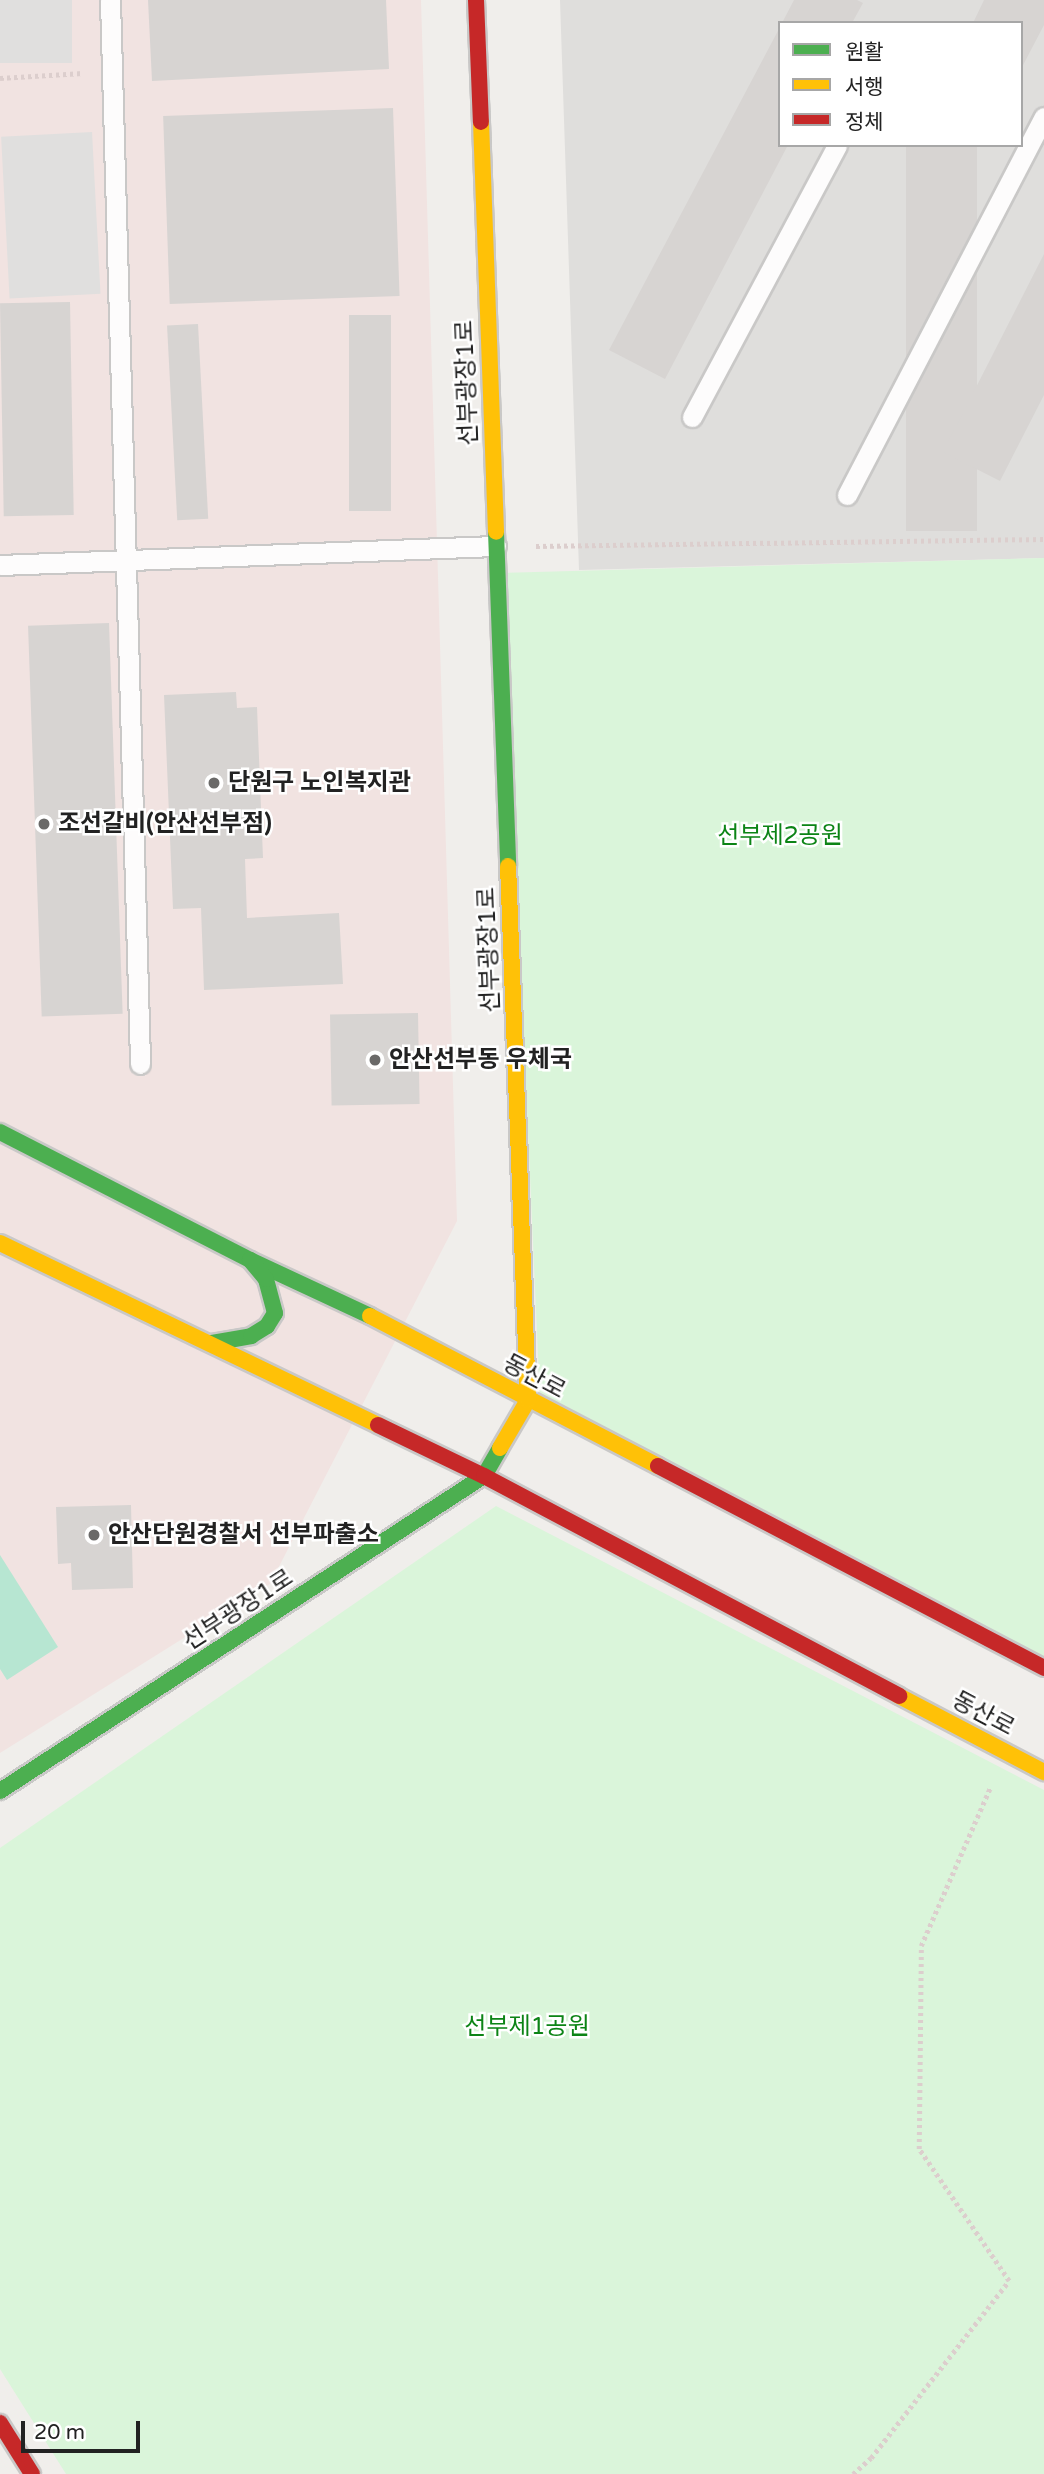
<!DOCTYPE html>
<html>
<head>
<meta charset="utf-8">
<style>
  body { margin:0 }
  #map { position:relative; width:1044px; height:2474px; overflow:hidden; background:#f0eeeb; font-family:"Varela Round","Noto Sans KR",sans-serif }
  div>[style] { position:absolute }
  .residential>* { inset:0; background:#dfdedc }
  .commercial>* { inset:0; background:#f1e3e1 }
  .park>* { inset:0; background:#daf5da }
  .pitch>* { inset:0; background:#b7e6d2 }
  .parking>* { inset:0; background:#e0dfde; transform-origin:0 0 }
  .building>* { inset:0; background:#d7d4d2; transform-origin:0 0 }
  .path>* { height:4.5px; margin-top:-2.25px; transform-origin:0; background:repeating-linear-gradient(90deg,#dccecd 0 3.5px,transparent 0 7px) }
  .roads { filter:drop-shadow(2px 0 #c9c8c7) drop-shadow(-2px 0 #c9c8c7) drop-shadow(0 2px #c9c8c7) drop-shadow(0 -2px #c9c8c7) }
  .lane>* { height:19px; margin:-9.5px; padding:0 9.5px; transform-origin:9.5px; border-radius:9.5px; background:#fdfcfc }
  .fast>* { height:16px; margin:-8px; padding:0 8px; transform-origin:8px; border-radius:8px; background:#4caf50 }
  .slow>* { height:16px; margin:-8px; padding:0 8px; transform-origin:8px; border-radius:8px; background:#ffc107 }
  .jam>* { height:16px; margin:-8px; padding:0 8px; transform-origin:8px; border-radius:8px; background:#c62828 }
  .dots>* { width:19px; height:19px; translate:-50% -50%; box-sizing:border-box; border:4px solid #fff; border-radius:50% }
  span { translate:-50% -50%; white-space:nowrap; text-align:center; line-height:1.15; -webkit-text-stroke:5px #fff; paint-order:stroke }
  .street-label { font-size:24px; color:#222 }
  .poi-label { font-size:24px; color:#222; font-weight:700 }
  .left { translate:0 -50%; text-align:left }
  .park-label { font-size:24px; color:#0c8416 }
  .legend { position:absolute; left:778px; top:21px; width:245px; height:126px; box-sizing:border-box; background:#fff; border:2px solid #a7a7a7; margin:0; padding:9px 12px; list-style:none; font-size:21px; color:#222 }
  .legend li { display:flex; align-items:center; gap:14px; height:35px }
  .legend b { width:35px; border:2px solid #a7a7a7 }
  .scale { position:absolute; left:21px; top:2421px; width:119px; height:32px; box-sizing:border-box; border:4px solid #222; border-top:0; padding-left:9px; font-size:21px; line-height:24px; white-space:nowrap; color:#222; -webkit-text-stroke:5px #fff; paint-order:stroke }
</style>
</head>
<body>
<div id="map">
  <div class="residential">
    <i style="clip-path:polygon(evenodd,560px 0,1044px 0,1044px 558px,579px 570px,560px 0,780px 23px,1021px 23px,1021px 145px,780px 145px,780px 23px)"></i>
  </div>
  <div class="commercial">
    <i style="clip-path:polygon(0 0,421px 0,457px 1221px,270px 1584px,0 1753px)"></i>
  </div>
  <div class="park">
    <i style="clip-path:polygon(1044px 558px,1044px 1660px,540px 1399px,503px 573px)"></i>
    <i style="clip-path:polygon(496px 1506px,1044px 1790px,1044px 2474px,66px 2474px,0 2369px,0 1848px)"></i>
  </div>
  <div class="pitch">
    <i style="clip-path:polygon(0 1555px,58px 1647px,7px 1680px,0 1669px)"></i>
  </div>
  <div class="parking">
    <i style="left:0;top:0;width:72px;height:63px"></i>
    <i style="left:92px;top:132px;width:162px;height:91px;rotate:87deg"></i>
  </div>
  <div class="building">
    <i style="clip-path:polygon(148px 0,386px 0,389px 69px,152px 81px)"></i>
    <i style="clip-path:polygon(794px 0,857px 0,863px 3px,852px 23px,782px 23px)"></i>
    <i style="clip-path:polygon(984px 0,1044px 0,1044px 25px,1021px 69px,1021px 23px,973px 23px)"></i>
    <i style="clip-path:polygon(780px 27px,780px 145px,788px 145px,665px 379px,609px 350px)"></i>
    <i style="left:393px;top:108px;width:188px;height:230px;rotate:88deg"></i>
    <i style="left:906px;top:145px;width:71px;height:386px"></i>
    <i style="clip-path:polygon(1044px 254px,1044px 395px,1000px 481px,943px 452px)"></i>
    <i style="left:70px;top:302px;width:213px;height:70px;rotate:89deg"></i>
    <i style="left:349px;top:315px;width:42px;height:196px"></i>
    <i style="left:198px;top:324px;width:195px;height:31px;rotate:87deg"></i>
    <i style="left:109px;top:623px;width:391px;height:81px;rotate:88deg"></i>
    <i style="clip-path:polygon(236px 692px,237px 708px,257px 707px,263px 858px,245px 859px,247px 918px,339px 913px,343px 984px,204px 990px,201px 908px,173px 909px,164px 695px)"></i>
    <i style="left:418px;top:1013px;width:91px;height:88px;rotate:89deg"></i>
    <i style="clip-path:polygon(131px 1505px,133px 1588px,72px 1590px,71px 1563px,58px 1564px,56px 1507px)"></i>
  </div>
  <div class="path">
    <i style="left:0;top:78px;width:83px;rotate:-3.4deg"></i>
    <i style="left:536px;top:546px;width:508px;rotate:-0.79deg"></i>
    <i style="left:853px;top:2474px;width:24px;rotate:-42deg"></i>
    <i style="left:871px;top:2458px;width:224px;rotate:-52.1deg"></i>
    <i style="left:1009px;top:2281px;width:160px;rotate:-124.3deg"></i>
    <i style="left:919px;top:2149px;width:203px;rotate:-89.4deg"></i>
    <i style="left:921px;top:1946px;width:172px;rotate:-66.4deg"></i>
  </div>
  <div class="roads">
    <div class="lane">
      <i style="left:110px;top:0;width:1064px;rotate:88.38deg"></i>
      <i style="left:692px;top:417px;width:308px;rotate:-61.9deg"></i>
      <i style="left:847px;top:495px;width:426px;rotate:-62.5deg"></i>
      <i style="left:0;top:565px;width:496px;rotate:-2.2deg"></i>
    </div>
    <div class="fast">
      <i style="left:496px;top:532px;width:334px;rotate:87.9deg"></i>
      <i style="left:0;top:1132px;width:281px;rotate:27.1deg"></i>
      <i style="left:250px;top:1260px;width:132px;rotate:25deg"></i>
      <i style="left:212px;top:1343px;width:40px;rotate:-10deg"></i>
      <i style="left:251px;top:1336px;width:19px;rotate:-32deg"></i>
      <i style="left:267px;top:1326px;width:15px;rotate:-58deg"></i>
      <i style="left:275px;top:1313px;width:35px;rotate:-105deg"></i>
      <i style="left:266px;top:1279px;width:25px;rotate:-130deg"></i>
      <i style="left:0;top:1791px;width:577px;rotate:-33.06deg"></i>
      <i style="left:484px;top:1476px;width:32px;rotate:-60deg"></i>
    </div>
    <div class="slow">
      <i style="left:481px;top:122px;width:410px;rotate:87.9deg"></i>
      <i style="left:0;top:1243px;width:420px;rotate:25.7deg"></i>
      <i style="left:370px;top:1316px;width:325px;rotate:27.5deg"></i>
      <i style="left:500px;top:1448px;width:56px;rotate:-59.7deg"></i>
      <i style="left:528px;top:1400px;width:534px;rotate:-92.14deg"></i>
      <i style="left:899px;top:1696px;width:164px;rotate:27.7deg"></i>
    </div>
    <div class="jam">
      <i style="left:476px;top:0;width:122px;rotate:87.7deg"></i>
      <i style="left:378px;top:1425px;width:118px;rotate:25.7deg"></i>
      <i style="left:484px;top:1476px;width:470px;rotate:27.9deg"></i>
      <i style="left:658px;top:1466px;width:436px;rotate:27.6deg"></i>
      <i style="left:0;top:2423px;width:60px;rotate:57.9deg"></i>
    </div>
  </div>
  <div class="dots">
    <i style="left:214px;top:783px;background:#6a6968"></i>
    <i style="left:44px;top:824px;background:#6a6968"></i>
    <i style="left:375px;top:1060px;background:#6a6968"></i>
    <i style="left:94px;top:1535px;background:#6a6968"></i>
  </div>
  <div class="street-label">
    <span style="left:467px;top:383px;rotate:-92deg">선부광장1로</span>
    <span style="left:489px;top:950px;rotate:-92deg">선부광장1로</span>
    <span style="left:534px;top:1377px;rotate:28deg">동산로</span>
    <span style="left:238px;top:1610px;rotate:-33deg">선부광장1로</span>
    <span style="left:983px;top:1714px;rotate:28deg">동산로</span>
  </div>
  <div class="poi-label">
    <span class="left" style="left:228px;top:783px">단원구 노인복지관</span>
    <span class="left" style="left:58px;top:824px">조선갈비(안산선부점)</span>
    <span class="left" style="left:389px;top:1060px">안산선부동 우체국</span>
    <span class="left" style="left:108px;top:1535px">안산단원경찰서 선부파출소</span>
  </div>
  <div class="park-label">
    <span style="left:780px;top:836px">선부제2공원</span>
    <span style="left:527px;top:2027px">선부제1공원</span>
  </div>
  <ul class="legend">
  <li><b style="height:9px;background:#4caf50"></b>원활</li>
  <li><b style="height:9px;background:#ffc107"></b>서행</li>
  <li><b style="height:9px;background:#c62828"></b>정체</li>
  </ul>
  <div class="scale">20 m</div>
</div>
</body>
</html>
